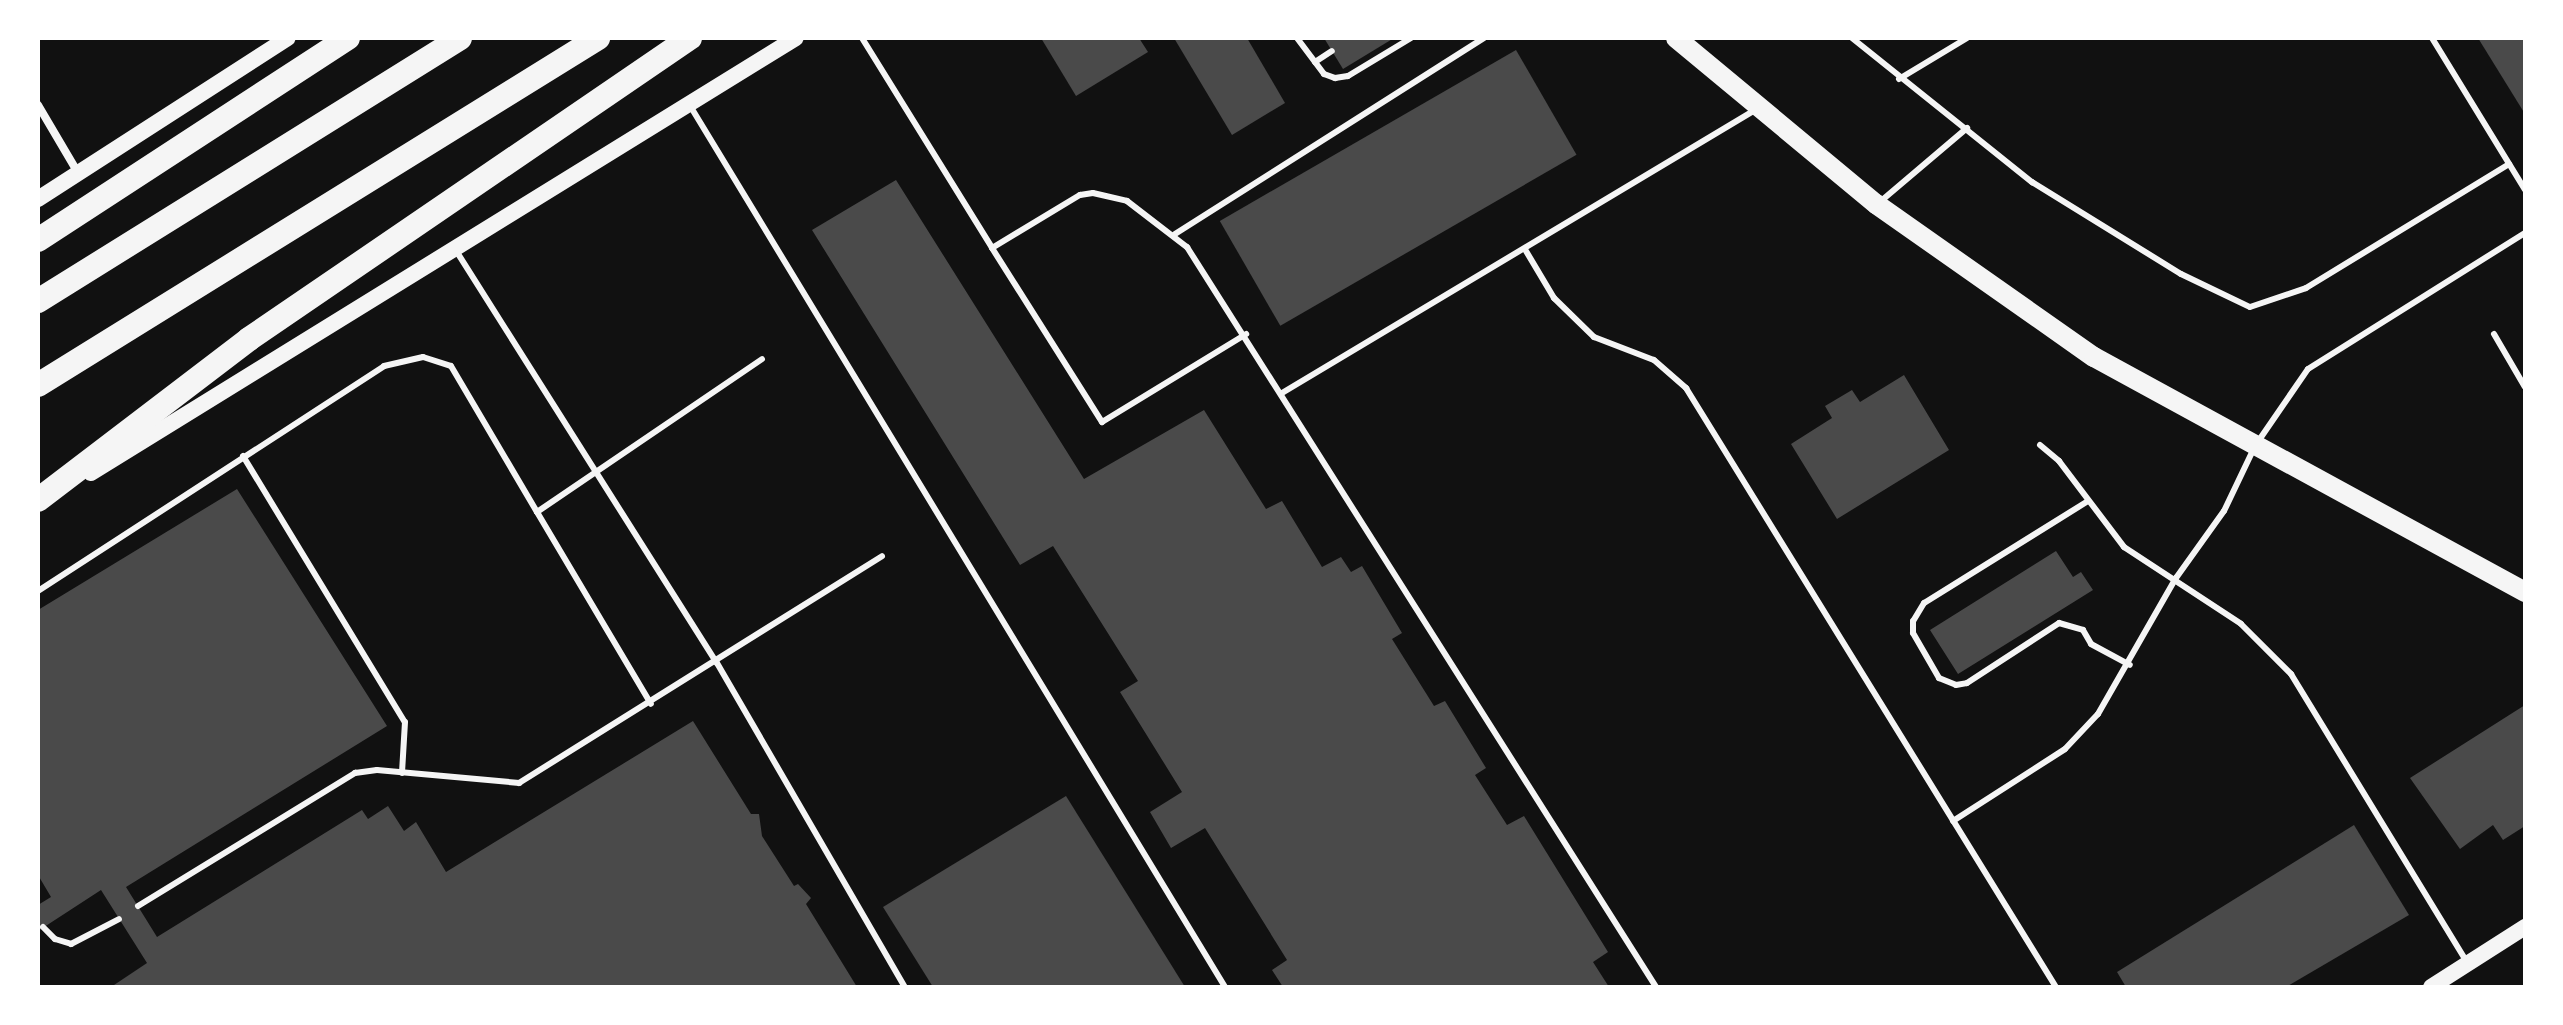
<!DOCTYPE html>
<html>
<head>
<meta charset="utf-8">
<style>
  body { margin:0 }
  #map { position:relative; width:2563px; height:1025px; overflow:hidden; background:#111; font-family:"Crimson Pro",serif }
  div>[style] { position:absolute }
  .building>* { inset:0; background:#4a4a4a; transform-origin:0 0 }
  .service>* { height:6px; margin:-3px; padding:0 3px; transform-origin:3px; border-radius:3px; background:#f5f5f5 }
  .minor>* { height:8px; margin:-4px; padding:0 4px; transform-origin:4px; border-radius:4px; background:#f5f5f5 }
  .secondary>* { height:16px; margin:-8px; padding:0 8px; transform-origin:8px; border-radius:8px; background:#f5f5f5 }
  .primary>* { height:20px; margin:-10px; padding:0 10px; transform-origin:10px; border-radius:10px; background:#f5f5f5 }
  .motorway>* { height:24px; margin:-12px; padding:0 12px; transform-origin:12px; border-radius:12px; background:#f5f5f5 }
  span { translate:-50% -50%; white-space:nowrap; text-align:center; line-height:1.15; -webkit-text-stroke:6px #fff; paint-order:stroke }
  .frame { position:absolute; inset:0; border:40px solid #fff; pointer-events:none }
</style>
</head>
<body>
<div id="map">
  <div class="building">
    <i style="clip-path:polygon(1041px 38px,1139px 38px,1148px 52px,1076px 96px)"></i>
    <i style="clip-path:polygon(1174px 38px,1247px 38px,1285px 103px,1232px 135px)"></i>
    <i style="clip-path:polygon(1324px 38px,1394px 38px,1343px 69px)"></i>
    <i style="clip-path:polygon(2478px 38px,2525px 38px,2525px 114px)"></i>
    <i style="left:1516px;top:50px;width:121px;height:342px;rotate:60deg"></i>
    <i style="clip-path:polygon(896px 180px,1084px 479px,1204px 410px,1266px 509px,1282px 501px,1322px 567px,1341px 557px,1351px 572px,1362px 566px,1402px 633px,1392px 639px,1434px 706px,1445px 701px,1486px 768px,1475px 775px,1507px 825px,1524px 816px,1608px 952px,1593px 962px,1609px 987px,1283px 987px,1272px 970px,1287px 960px,1205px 828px,1171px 848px,1150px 812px,1182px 792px,1120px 692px,1138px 681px,1053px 546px,1020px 565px,812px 230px)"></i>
    <i style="clip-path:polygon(1904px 375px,1949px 450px,1837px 519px,1791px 444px,1832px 418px,1825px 406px,1852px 390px,1860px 402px)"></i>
    <i style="clip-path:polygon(237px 489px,387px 726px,126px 887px,157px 937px,362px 810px,368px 819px,388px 806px,404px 831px,416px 822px,446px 872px,693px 721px,751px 814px,759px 814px,762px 836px,794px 886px,798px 884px,811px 898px,806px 904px,857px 987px,111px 987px,147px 963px,101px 890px,38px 931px,38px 905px,51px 897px,38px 875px,38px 610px)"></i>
    <i style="clip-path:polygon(2056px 551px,2073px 577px,2081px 572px,2093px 590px,1958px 674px,1930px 630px)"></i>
    <i style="clip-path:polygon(2525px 705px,2525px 826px,2503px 840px,2493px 825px,2460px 849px,2410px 778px)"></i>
    <i style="clip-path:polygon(1066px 796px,1185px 987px,933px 987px,883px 907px)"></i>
    <i style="clip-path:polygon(2354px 825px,2409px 915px,2286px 987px,2126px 987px,2117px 972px)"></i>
  </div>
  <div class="service">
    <i style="left:862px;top:38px;width:247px;rotate:58.2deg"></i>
    <i style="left:992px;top:248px;width:103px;rotate:-31.1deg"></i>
    <i style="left:1080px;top:195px;width:13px;rotate:-9deg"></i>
    <i style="left:1093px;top:193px;width:35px;rotate:13deg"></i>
    <i style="left:1127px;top:201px;width:76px;rotate:37.5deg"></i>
    <i style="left:1187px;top:247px;width:876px;rotate:57.63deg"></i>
    <i style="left:1297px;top:38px;width:45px;rotate:53.1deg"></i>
    <i style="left:1324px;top:74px;width:12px;rotate:20deg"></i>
    <i style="left:1335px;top:78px;width:13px;rotate:-9deg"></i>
    <i style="left:1348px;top:76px;width:74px;rotate:-31.1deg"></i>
    <i style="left:1852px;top:38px;width:231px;rotate:38.7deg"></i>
    <i style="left:2032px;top:182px;width:175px;rotate:31.7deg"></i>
    <i style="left:2181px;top:274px;width:76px;rotate:25.6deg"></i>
    <i style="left:2250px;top:307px;width:59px;rotate:-18.7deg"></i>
    <i style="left:2306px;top:288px;width:238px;rotate:-31.4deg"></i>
    <i style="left:2432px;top:38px;width:178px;rotate:58.5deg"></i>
    <i style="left:1315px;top:62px;width:20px;rotate:-33deg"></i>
    <i style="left:1899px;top:79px;width:79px;rotate:-31.1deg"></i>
    <i style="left:689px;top:104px;width:1033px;rotate:58.74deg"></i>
    <i style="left:1881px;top:201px;width:113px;rotate:-40.3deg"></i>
    <i style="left:1175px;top:234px;width:366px;rotate:-32.4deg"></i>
    <i style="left:992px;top:248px;width:206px;rotate:57.7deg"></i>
    <i style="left:1102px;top:422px;width:169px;rotate:-31.4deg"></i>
    <i style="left:455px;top:249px;width:490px;rotate:57.7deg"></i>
    <i style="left:717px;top:663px;width:375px;rotate:59.9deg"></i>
    <i style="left:1526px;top:251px;width:55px;rotate:59.2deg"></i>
    <i style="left:1554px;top:298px;width:56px;rotate:44.3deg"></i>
    <i style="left:1594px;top:337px;width:64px;rotate:21deg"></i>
    <i style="left:1654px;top:360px;width:43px;rotate:41.2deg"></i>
    <i style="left:1686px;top:388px;width:704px;rotate:58.3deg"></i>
    <i style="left:2494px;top:334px;width:61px;rotate:59.7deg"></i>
    <i style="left:1282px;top:393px;width:551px;rotate:-30.89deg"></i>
    <i style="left:2040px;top:445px;width:25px;rotate:40deg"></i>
    <i style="left:2059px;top:461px;width:108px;rotate:52.9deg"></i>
    <i style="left:2124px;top:547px;width:140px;rotate:33.3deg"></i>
    <i style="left:2241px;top:624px;width:71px;rotate:45deg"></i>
    <i style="left:2291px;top:674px;width:336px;rotate:58.6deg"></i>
    <i style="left:243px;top:456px;width:311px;rotate:58.7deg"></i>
    <i style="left:405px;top:722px;width:51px;rotate:93.4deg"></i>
    <i style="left:2088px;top:501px;width:193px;rotate:148.1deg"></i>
    <i style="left:1924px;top:603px;width:21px;rotate:121deg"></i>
    <i style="left:1913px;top:621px;width:12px;rotate:90deg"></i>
    <i style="left:1913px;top:633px;width:52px;rotate:60deg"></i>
    <i style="left:1939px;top:678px;width:18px;rotate:22deg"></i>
    <i style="left:1956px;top:685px;width:11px;rotate:-10deg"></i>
    <i style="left:1967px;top:683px;width:110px;rotate:-33.1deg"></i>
    <i style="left:2059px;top:623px;width:25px;rotate:16deg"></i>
    <i style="left:2083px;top:630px;width:16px;rotate:60deg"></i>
    <i style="left:2091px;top:644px;width:44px;rotate:28.3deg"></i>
    <i style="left:537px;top:512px;width:223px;rotate:59.3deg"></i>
    <i style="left:38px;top:591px;width:413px;rotate:-33deg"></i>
    <i style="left:384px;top:366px;width:40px;rotate:-13deg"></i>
    <i style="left:423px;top:357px;width:29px;rotate:18deg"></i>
    <i style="left:451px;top:366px;width:169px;rotate:59.5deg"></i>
    <i style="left:537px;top:512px;width:272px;rotate:-34.2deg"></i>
    <i style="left:1953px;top:821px;width:133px;rotate:-32.7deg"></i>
    <i style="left:2065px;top:749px;width:48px;rotate:-46.7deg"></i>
    <i style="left:2098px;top:714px;width:157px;rotate:-60.2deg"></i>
    <i style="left:2176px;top:578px;width:82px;rotate:-54.4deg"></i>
    <i style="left:2224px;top:511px;width:72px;rotate:-64.5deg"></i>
    <i style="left:2255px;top:446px;width:93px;rotate:-55.5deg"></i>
    <i style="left:2308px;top:369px;width:256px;rotate:-32.1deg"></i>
    <i style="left:138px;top:906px;width:255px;rotate:-31.5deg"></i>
    <i style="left:355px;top:773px;width:22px;rotate:-8deg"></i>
    <i style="left:377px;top:770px;width:143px;rotate:5.2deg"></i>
    <i style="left:519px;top:783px;width:428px;rotate:-32deg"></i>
    <i style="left:43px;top:927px;width:17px;rotate:45deg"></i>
    <i style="left:55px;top:939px;width:17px;rotate:17deg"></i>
    <i style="left:71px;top:944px;width:54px;rotate:-27.5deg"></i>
  </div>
  <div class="minor">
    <i style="left:38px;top:105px;width:79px;rotate:59.5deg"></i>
  </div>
  <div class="secondary">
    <i style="left:38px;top:199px;width:297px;rotate:-32.8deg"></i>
    <i style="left:91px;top:473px;width:828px;rotate:-31.68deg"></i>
    <i style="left:2431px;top:987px;width:112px;rotate:-32.6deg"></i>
  </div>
  <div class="primary">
    <i style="left:1676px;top:38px;width:260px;rotate:39.7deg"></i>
    <i style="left:1876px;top:204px;width:266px;rotate:35.1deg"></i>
    <i style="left:2094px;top:357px;width:491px;rotate:28.6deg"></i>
  </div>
  <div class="motorway">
    <i style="left:38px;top:240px;width:370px;rotate:-33.1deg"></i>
    <i style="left:38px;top:301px;width:497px;rotate:-31.9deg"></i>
    <i style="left:38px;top:385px;width:659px;rotate:-31.78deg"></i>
    <i style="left:38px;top:500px;width:265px;rotate:-37.3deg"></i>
    <i style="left:249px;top:339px;width:534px;rotate:-34.32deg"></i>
  </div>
  <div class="frame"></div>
</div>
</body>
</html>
